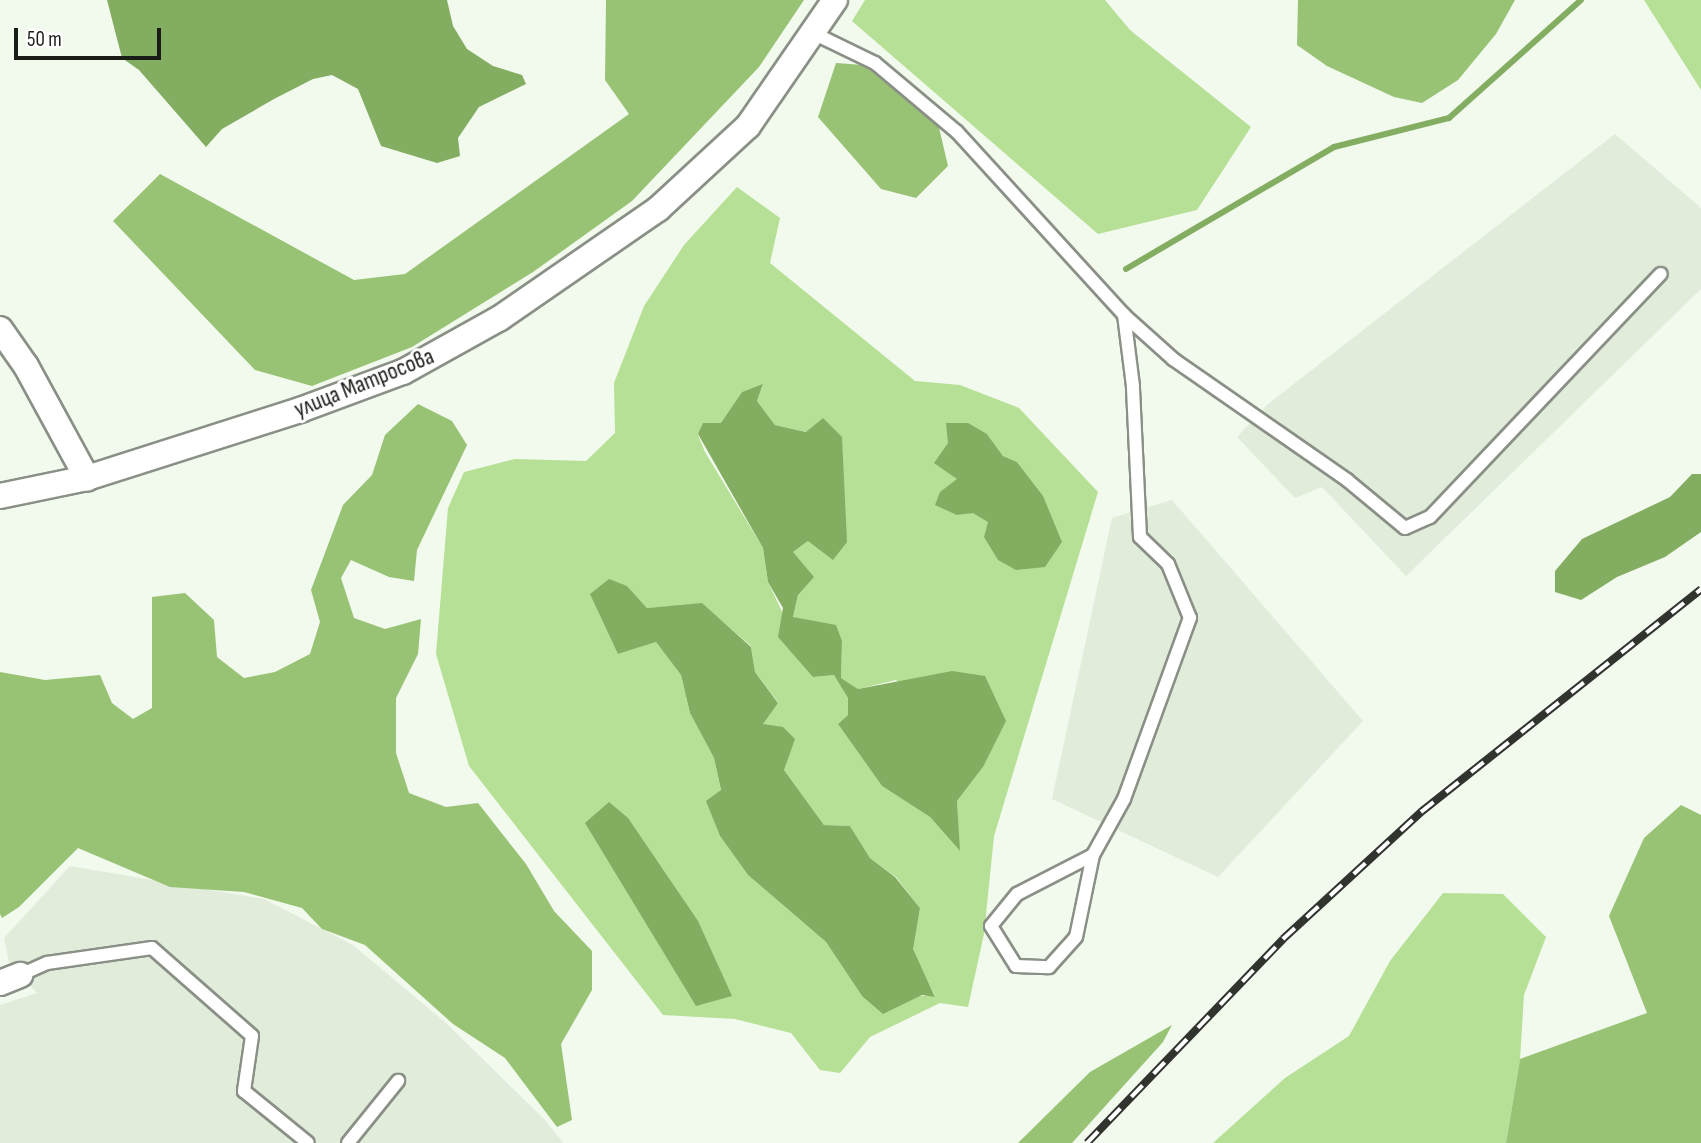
<!DOCTYPE html>
<html>
<head>
<meta charset="utf-8">
<style>
  body { margin:0 }
  #map { position:relative; width:1701px; height:1143px; overflow:hidden; background:#f2f9ed; font-family:"Sofia Sans Condensed",sans-serif }
  div>[style] { position:absolute }
  .built>* { inset:0; background:#e1ecda }
  .green>* { inset:0; background:#b6e095 }
  .forest>* { inset:0; background:#98c375 }
  .water>* { inset:0; background:#83ad60 }
  .stream>* { height:6px; margin:-3px; padding:0 3px; transform-origin:3px; border-radius:3px; background:#83ad60 }
  .roads { filter:drop-shadow(2px 0 #8a9086) drop-shadow(-2px 0 #8a9086) drop-shadow(0 2px #8a9086) drop-shadow(0 -2px #8a9086) }
  .service>* { height:12px; margin:-6px; padding:0 6px; transform-origin:6px; border-radius:6px; background:#fff }
  .minor>* { height:24px; margin:-12px; padding:0 12px; transform-origin:12px; border-radius:12px; background:#fff }
  .rail>* { height:8px; margin-top:-4px; transform-origin:0; background:repeating-linear-gradient(90deg,#fff 0 16px,#30332e 0 32px); box-sizing:border-box; border-block:2px solid #30332e }
  span { translate:-50% -50%; white-space:nowrap; text-align:center; line-height:1.15; -webkit-text-stroke:6px #fff; paint-order:stroke }
  .street-label { font-size:24px; color:#1a1c18 }
  .scale { position:absolute; left:14px; top:28px; width:147px; height:32px; box-sizing:border-box; border:4px solid #1a1c18; border-top:0; padding-left:9px; font-size:21px; line-height:24px; white-space:nowrap; color:#1a1c18; -webkit-text-stroke:5px #fff; paint-order:stroke }
</style>
</head>
<body>
<div id="map">
  <div class="built">
    <i style="clip-path:polygon(1615px 134px,1701px 208px,1701px 289px,1406px 576px,1322px 487px,1295px 498px,1237px 437px,1268px 404px)"></i>
    <i style="clip-path:polygon(1172px 500px,1363px 721px,1218px 877px,1052px 799px,1112px 518px)"></i>
    <i style="clip-path:polygon(70px 866px,264px 899px,353px 945px,445px 1022px,545px 1120px,563px 1143px,0 1143px,0 1005px,37px 993px,9px 962px,4px 938px)"></i>
  </div>
  <div class="green">
    <i style="clip-path:polygon(865px 0,1105px 0,1130px 30px,1251px 127px,1197px 210px,1098px 234px,852px 21px)"></i>
    <i style="clip-path:polygon(1644px 0,1701px 0,1701px 90px)"></i>
    <i style="clip-path:polygon(evenodd,737px 187px,780px 218px,770px 263px,915px 381px,960px 385px,1019px 408px,1098px 492px,994px 836px,984px 934px,968px 1007px,940px 1003px,870px 1037px,840px 1073px,820px 1070px,791px 1033px,735px 1019px,663px 1015px,469px 766px,436px 654px,448px 508px,464px 472px,515px 459px,586px 461px,615px 433px,614px 383px,644px 306px,684px 245px,737px 187px,763px 385px,757px 401px,775px 425px,807px 432px,808px 541px,793px 552px,798px 595px,793px 617px,842px 641px,841px 678px,858px 689px,896px 680px,983px 767px,957px 801px,959px 850px,930px 817px,882px 786px,838px 724px,848px 715px,848px 697px,834px 675px,813px 677px,768px 582px,763px 548px,705px 452px,698px 435px,703px 424px,721px 424px,742px 392px,763px 385px,737px 187px,987px 434px,1003px 456px,1017px 462px,1043px 497px,989px 522px,973px 512px,957px 515px,958px 479px,939px 458px,948px 443px,987px 434px,737px 187px,627px 586px,647px 608px,702px 604px,751px 646px,755px 672px,778px 702px,763px 724px,784px 770px,824px 825px,850px 826px,870px 858px,896px 877px,920px 908px,912px 949px,935px 996px,862px 996px,826px 942px,748px 875px,720px 836px,707px 801px,721px 791px,714px 758px,690px 713px,681px 675px,656px 642px,618px 654px,627px 586px)"></i>
    <i style="clip-path:polygon(1443px 893px,1503px 894px,1546px 937px,1524px 995px,1520px 1059px,1506px 1143px,1213px 1143px,1285px 1078px,1349px 1036px,1390px 961px)"></i>
  </div>
  <div class="forest">
    <i style="clip-path:polygon(606px 0,804px 0,759px 67px,632px 201px,533px 272px,412px 347px,312px 386px,255px 370px,113px 221px,160px 174px,354px 280px,405px 274px,629px 114px,605px 80px)"></i>
    <i style="clip-path:polygon(1298px 0,1515px 0,1496px 34px,1458px 80px,1422px 103px,1394px 97px,1327px 66px,1297px 45px)"></i>
    <i style="clip-path:polygon(836px 63px,876px 66px,937px 119px,948px 166px,916px 198px,881px 189px,818px 117px)"></i>
    <i style="clip-path:polygon(418px 404px,452px 421px,467px 445px,417px 550px,414px 581px,389px 577px,351px 560px,341px 578px,354px 618px,385px 629px,421px 619px,418px 654px,396px 698px,396px 753px,409px 793px,446px 807px,478px 803px,526px 864px,554px 911px,592px 951px,592px 990px,561px 1044px,572px 1120px,557px 1127px,505px 1058px,453px 1024px,365px 945px,322px 929px,302px 908px,244px 892px,170px 887px,78px 848px,19px 907px,2px 918px,0 914px,0 672px,45px 680px,100px 675px,112px 703px,133px 719px,152px 708px,152px 597px,185px 593px,214px 620px,217px 657px,244px 678px,275px 672px,310px 654px,320px 622px,311px 590px,343px 505px,372px 475px,385px 435px)"></i>
    <i style="clip-path:polygon(1681px 805px,1701px 815px,1701px 1143px,1506px 1143px,1520px 1059px,1647px 1013px,1609px 916px,1644px 838px)"></i>
    <i style="clip-path:polygon(1172px 1025px,1163px 1042px,1072px 1143px,1018px 1143px,1090px 1072px)"></i>
  </div>
  <div class="water">
    <i style="clip-path:polygon(107px 0,447px 0,453px 26px,467px 49px,493px 66px,522px 75px,526px 84px,479px 107px,458px 138px,460px 156px,437px 163px,381px 146px,358px 89px,332px 75px,313px 79px,274px 99px,222px 129px,206px 147px,139px 70px,122px 58px)"></i>
    <i style="clip-path:polygon(763px 384px,757px 401px,775px 425px,806px 432px,823px 418px,842px 437px,847px 542px,833px 560px,808px 541px,793px 552px,814px 577px,798px 595px,793px 617px,836px 625px,842px 641px,841px 678px,858px 689px,952px 671px,985px 676px,1006px 721px,983px 767px,957px 801px,960px 851px,930px 817px,882px 786px,838px 724px,848px 715px,848px 698px,834px 675px,813px 677px,778px 637px,783px 608px,768px 582px,763px 548px,698px 434px,703px 423px,721px 423px,742px 392px)"></i>
    <i style="clip-path:polygon(946px 423px,968px 423px,987px 434px,1003px 456px,1017px 462px,1043px 496px,1062px 542px,1045px 567px,1016px 570px,998px 560px,984px 537px,988px 522px,973px 513px,957px 515px,935px 505px,940px 492px,957px 479px,934px 463px,948px 443px)"></i>
    <i style="clip-path:polygon(1692px 474px,1701px 474px,1701px 532px,1665px 557px,1617px 577px,1581px 600px,1555px 592px,1555px 571px,1582px 539px,1670px 497px)"></i>
    <i style="clip-path:polygon(609px 579px,627px 586px,647px 608px,702px 603px,751px 647px,755px 672px,778px 703px,763px 724px,783px 727px,795px 739px,784px 770px,824px 825px,850px 826px,870px 858px,895px 877px,920px 908px,913px 949px,935px 997px,922px 995px,883px 1014px,862px 996px,826px 942px,748px 875px,720px 836px,706px 801px,721px 790px,714px 758px,690px 713px,681px 675px,656px 642px,618px 654px,590px 594px)"></i>
    <i style="clip-path:polygon(609px 802px,628px 818px,698px 921px,732px 996px,696px 1006px,585px 823px)"></i>
  </div>
  <div class="stream">
    <i style="left:1126px;top:269px;width:241px;rotate:-30.4deg"></i>
    <i style="left:1334px;top:147px;width:119px;rotate:-14.2deg"></i>
    <i style="left:1449px;top:118px;width:177px;rotate:-41.8deg"></i>
  </div>
  <div class="roads">
    <div class="service">
      <i style="left:813px;top:33px;width:69px;rotate:25.8deg"></i>
      <i style="left:875px;top:63px;width:107px;rotate:40.1deg"></i>
      <i style="left:957px;top:132px;width:248px;rotate:47.6deg"></i>
      <i style="left:1124px;top:315px;width:66px;rotate:41.9deg"></i>
      <i style="left:1173px;top:359px;width:212px;rotate:34.8deg"></i>
      <i style="left:1347px;top:480px;width:75px;rotate:39.6deg"></i>
      <i style="left:1405px;top:528px;width:27px;rotate:-24deg"></i>
      <i style="left:1430px;top:517px;width:335px;rotate:-46.5deg"></i>
      <i style="left:1093px;top:855px;width:85px;rotate:152.8deg"></i>
      <i style="left:1017px;top:894px;width:41px;rotate:129.1deg"></i>
      <i style="left:991px;top:926px;width:47px;rotate:58deg"></i>
      <i style="left:1016px;top:966px;width:33px;rotate:2deg"></i>
      <i style="left:1049px;top:967px;width:40px;rotate:-48deg"></i>
      <i style="left:1076px;top:937px;width:84px;rotate:-78.3deg"></i>
      <i style="left:1093px;top:855px;width:64px;rotate:-61deg"></i>
      <i style="left:1124px;top:799px;width:193px;rotate:-70deg"></i>
      <i style="left:1190px;top:618px;width:58px;rotate:-112.2deg"></i>
      <i style="left:1168px;top:564px;width:39px;rotate:-136deg"></i>
      <i style="left:1140px;top:537px;width:151px;rotate:-92.7deg"></i>
      <i style="left:1133px;top:386px;width:72px;rotate:-97.2deg"></i>
      <i style="left:20px;top:975px;width:30px;rotate:-24deg"></i>
      <i style="left:47px;top:963px;width:106px;rotate:-8.1deg"></i>
      <i style="left:152px;top:948px;width:133px;rotate:41.3deg"></i>
      <i style="left:252px;top:1036px;width:56px;rotate:98.3deg"></i>
      <i style="left:244px;top:1091px;width:82px;rotate:39.1deg"></i>
      <i style="left:348px;top:1143px;width:80px;rotate:-51.1deg"></i>
    </div>
    <div class="minor">
      <i style="left:0;top:329px;width:45px;rotate:54.9deg"></i>
      <i style="left:26px;top:366px;width:128px;rotate:61.4deg"></i>
      <i style="left:0;top:496px;width:89px;rotate:-11.7deg"></i>
      <i style="left:87px;top:478px;width:224px;rotate:-17.7deg"></i>
      <i style="left:300px;top:410px;width:110px;rotate:-20.3deg"></i>
      <i style="left:403px;top:372px;width:111px;rotate:-29.1deg"></i>
      <i style="left:500px;top:318px;width:192px;rotate:-34.6deg"></i>
      <i style="left:658px;top:209px;width:122px;rotate:-42.7deg"></i>
      <i style="left:748px;top:126px;width:153px;rotate:-55.4deg"></i>
      <i style="left:0;top:983px;width:22px;rotate:-22deg"></i>
    </div>
  </div>
  <div class="rail">
    <i style="left:1087px;top:1143px;width:283px;rotate:-46.1deg"></i>
    <i style="left:1283px;top:939px;width:188px;rotate:-42.6deg"></i>
    <i style="left:1421px;top:812px;width:358px;rotate:-38.5deg"></i>
  </div>
  <div class="street-label">
    <span style="left:364px;top:383px;rotate:-22deg">улица Матросова</span>
  </div>
  <div class="scale">50 m</div>
</div>
</body>
</html>
